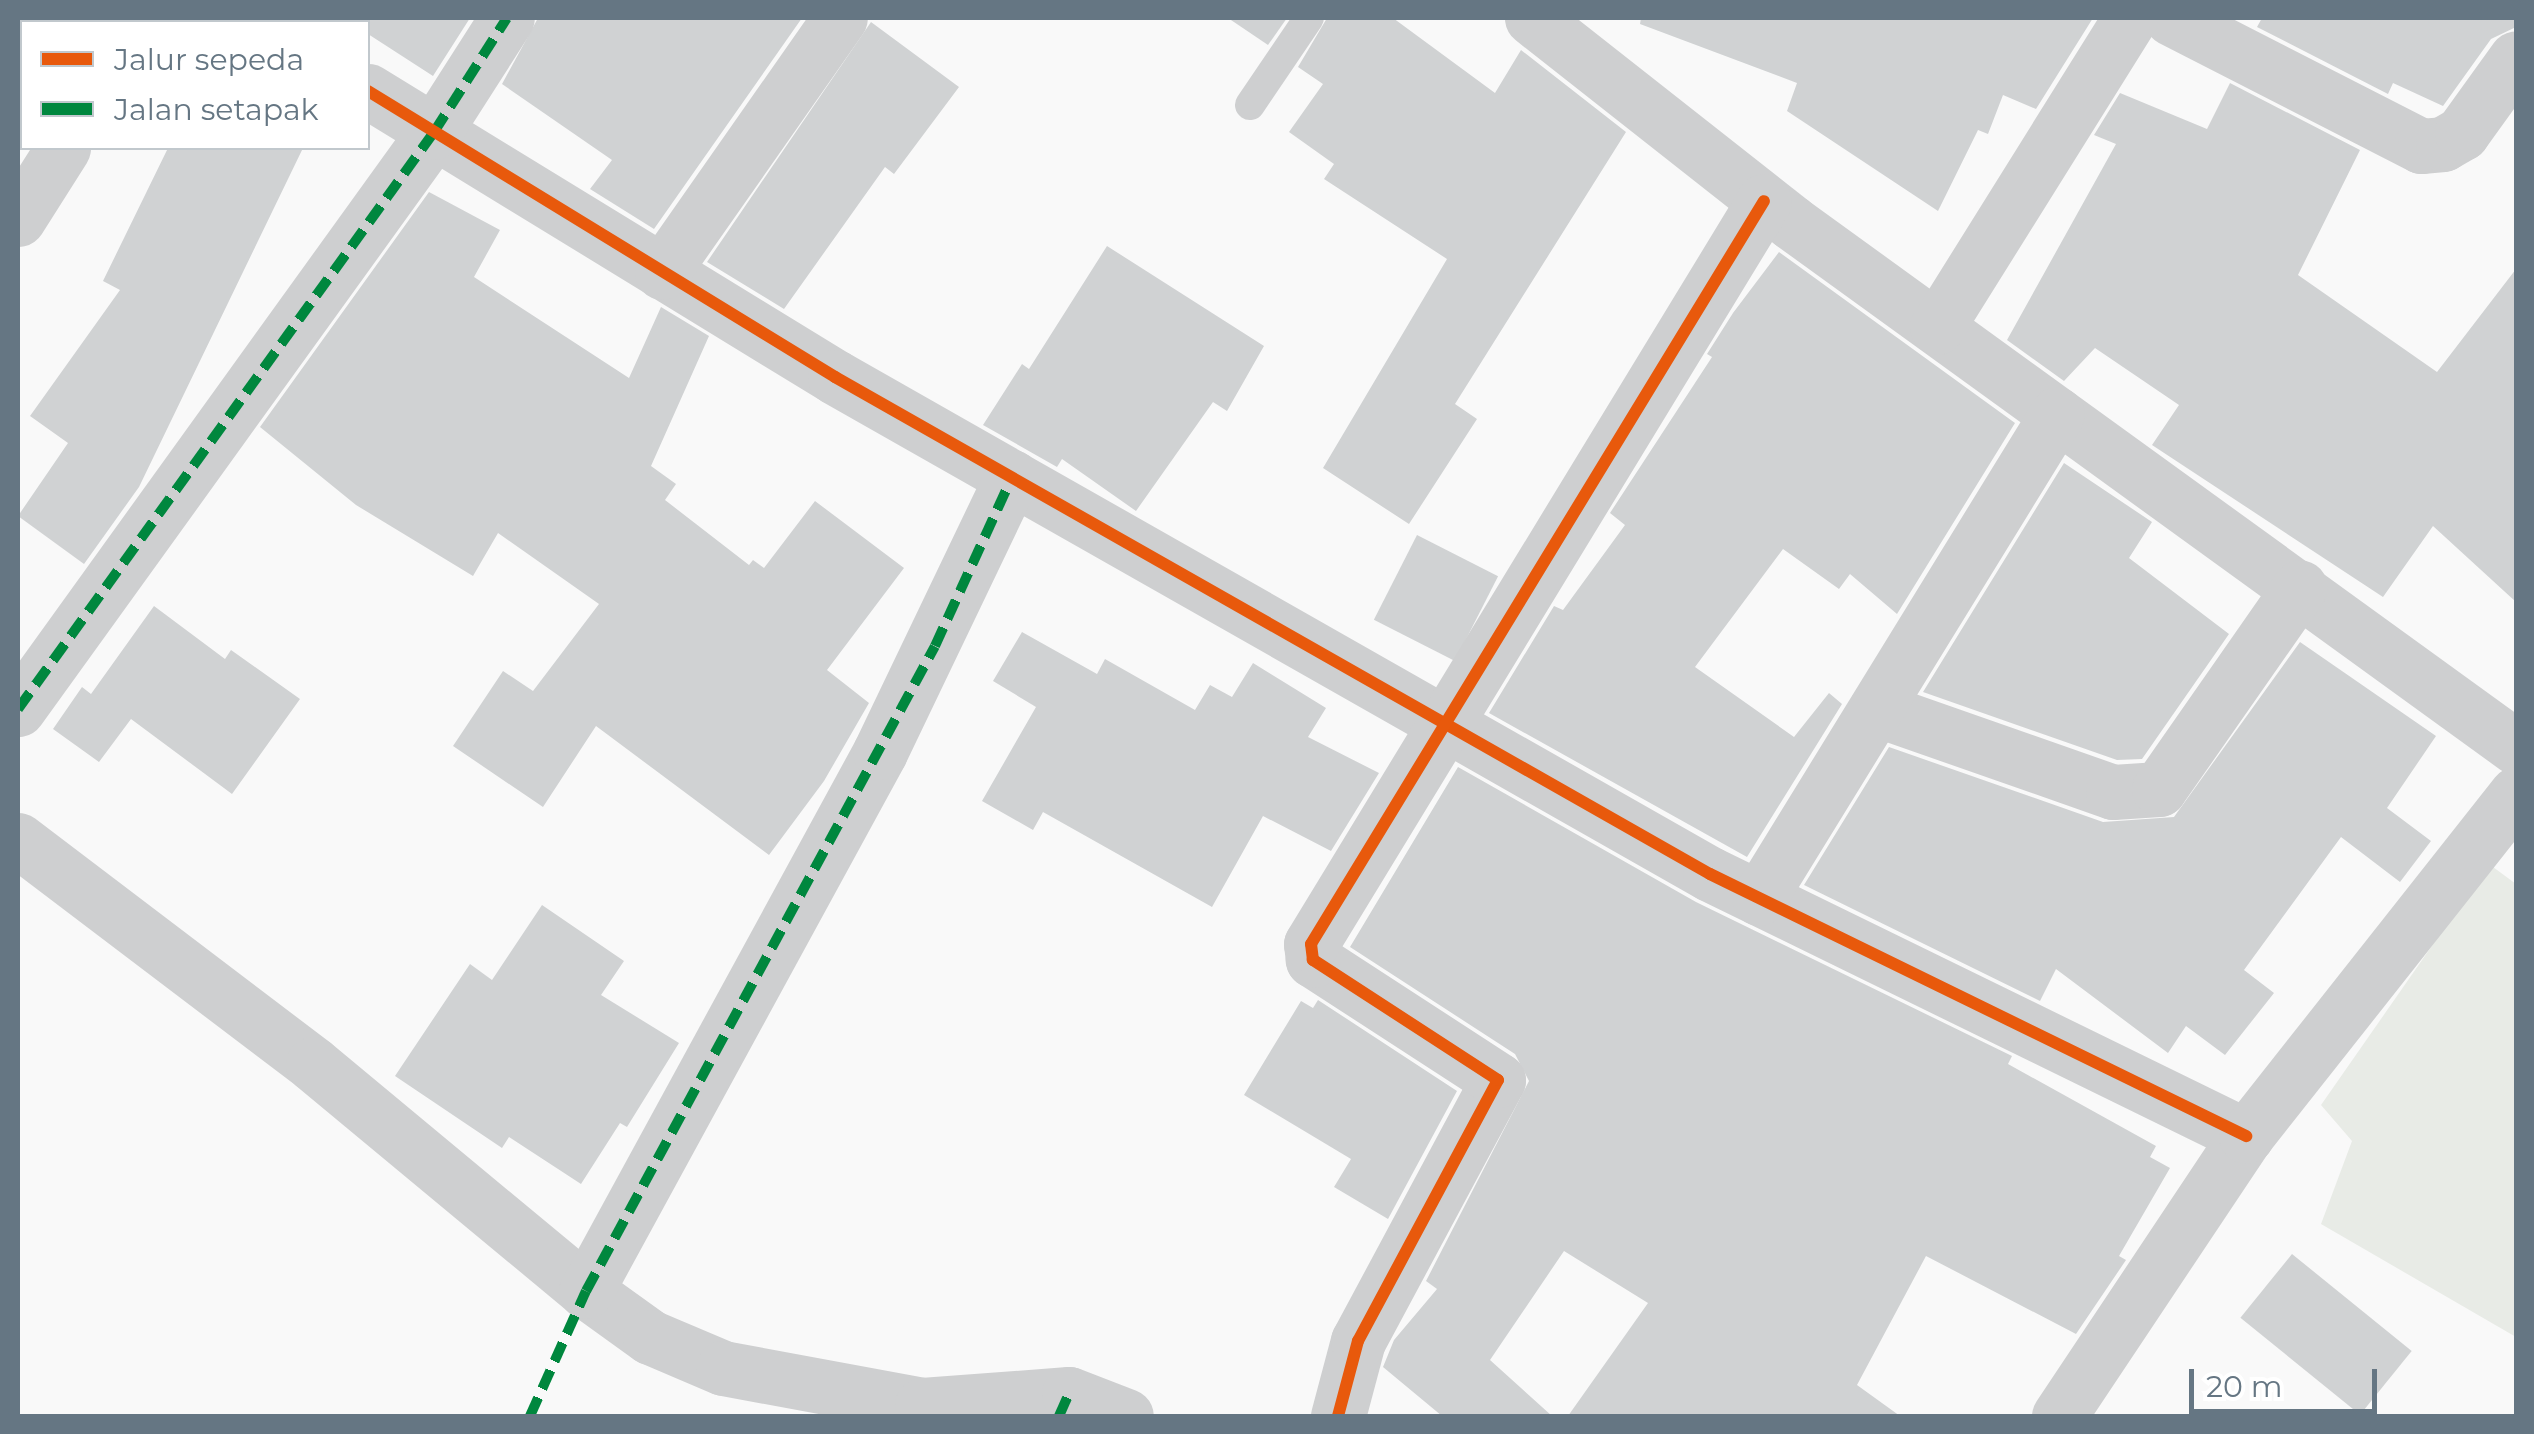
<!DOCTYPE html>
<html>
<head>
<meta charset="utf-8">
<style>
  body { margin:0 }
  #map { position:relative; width:2534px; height:1434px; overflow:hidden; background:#f9f9f9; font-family:Montserrat,sans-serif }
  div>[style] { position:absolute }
  .green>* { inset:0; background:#e8ebe6 }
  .building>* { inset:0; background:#d0d2d3; transform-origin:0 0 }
  .lane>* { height:30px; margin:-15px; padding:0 15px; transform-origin:15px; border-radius:15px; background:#cecfd0 }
  .street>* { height:55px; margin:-27.5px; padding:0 27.5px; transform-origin:27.5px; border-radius:27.5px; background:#cecfd0 }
  .quiet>* { height:10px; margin-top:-5px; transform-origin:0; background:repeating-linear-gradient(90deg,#00873e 0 20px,transparent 0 30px) }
  .cycleway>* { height:12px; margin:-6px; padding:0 6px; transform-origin:6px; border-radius:6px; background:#e8590c }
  span { translate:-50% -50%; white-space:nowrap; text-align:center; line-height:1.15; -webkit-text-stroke:10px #fff; paint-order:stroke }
  .frame { position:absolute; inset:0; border:20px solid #657683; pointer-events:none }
  .legend { position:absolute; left:20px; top:20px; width:350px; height:130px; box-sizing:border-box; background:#fff; border:2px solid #c1c8cd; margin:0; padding:12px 18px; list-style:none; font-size:30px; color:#657683 }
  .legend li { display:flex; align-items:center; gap:20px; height:50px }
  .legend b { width:50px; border:2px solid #c1c8cd }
  .scale { position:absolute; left:2189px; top:1369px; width:188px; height:45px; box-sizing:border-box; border:5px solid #657683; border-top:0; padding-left:12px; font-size:30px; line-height:35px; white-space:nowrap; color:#657683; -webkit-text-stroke:8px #fff; paint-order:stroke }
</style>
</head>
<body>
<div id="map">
  <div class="green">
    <i style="clip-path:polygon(2489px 864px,2516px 884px,2516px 1337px,2321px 1224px,2352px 1141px,2321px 1105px)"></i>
  </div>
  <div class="building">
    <i style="clip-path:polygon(342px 18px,470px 18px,433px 76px,368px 34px,368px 22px)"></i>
    <i style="clip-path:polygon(538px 18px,802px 18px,654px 229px,590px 189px,612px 160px,502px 84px)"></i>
    <i style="clip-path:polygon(1228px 18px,1287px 18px,1268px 45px)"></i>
    <i style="clip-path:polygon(1327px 18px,1393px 18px,1495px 93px,1521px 50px,1626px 132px,1455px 404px,1477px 419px,1409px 524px,1323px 468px,1447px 259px,1324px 179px,1334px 164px,1289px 132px,1323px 84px,1298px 67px)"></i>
    <i style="clip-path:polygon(1641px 18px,2093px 18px,2036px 109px,2003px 95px,1988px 134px,1978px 130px,1938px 211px,1787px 111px,1797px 83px,1640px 24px)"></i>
    <i style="clip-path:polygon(2262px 18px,2516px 18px,2516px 27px,2491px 39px,2443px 106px,2393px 83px,2388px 94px,2257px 27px)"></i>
    <i style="clip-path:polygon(871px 22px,959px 87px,894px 174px,885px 167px,784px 309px,707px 262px)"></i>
    <i style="clip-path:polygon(2230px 83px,2360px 150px,2298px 275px,2437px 372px,2516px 269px,2516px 602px,2433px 526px,2383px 597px,2152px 445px,2179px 405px,2095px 348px,2064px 381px,2007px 340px,2116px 144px,2094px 135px,2120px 93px,2207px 129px)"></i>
    <i style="clip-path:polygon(168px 148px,303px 148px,139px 487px,84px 564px,18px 516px,68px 443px,30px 416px,120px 290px,103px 281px)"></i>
    <i style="clip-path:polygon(429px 192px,500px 230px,474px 277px,629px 378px,661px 307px,709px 336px,651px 466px,676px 484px,665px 500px,749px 565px,753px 560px,764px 568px,815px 501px,904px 568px,827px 670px,869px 703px,824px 781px,769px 855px,596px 726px,543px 807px,453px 746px,503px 671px,533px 691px,599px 604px,498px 533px,473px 576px,356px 505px,260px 427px)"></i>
    <i style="clip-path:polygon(1107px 246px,1264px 346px,1227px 411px,1213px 402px,1136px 511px,1062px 459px,1057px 467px,983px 425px,1022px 364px,1029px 369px)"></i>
    <i style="clip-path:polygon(1779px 252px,2015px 423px,1897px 614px,1850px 574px,1839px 589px,1783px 549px,1695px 667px,1794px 737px,1829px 693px,1842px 704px,1747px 857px,1489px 713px,1554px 606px,1563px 610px,1625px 525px,1610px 513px,1712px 357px,1707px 354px,1733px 313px)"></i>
    <i style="clip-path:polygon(2064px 463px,2152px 522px,2129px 558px,2229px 634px,2142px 759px,2117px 760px,1923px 692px)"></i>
    <i style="left:1417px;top:535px;width:91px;height:95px;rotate:27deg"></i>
    <i style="clip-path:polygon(154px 606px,225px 659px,231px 650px,300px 699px,232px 794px,131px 719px,99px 762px,53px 729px,82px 687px,91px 694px)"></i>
    <i style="clip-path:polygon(1022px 632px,1097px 674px,1105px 659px,1195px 710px,1210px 685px,1232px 697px,1253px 663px,1326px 708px,1308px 737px,1379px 773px,1331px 851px,1263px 816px,1212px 907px,1043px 812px,1033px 830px,982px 801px,1036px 707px,993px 681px)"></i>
    <i style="clip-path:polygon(2300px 642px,2436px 736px,2387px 808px,2431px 841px,2400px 882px,2341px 837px,2244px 970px,2274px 993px,2225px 1055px,2186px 1026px,2168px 1053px,2056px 969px,2040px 1001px,1804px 885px,1889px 747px,2103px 822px,2174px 817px)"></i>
    <i style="clip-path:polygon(1458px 767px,1696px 902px,2012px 1056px,2008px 1064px,2156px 1146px,2150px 1157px,2170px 1168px,2119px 1256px,2126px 1260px,2076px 1334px,1926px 1256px,1857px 1385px,1900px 1416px,1568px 1416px,1648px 1303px,1564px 1251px,1490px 1360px,1552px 1416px,1442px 1416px,1383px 1367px,1394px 1340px,1437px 1289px,1426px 1281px,1529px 1081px,1515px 1054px,1350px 947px)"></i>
    <i style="clip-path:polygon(542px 905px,624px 961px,601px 995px,679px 1043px,627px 1127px,620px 1123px,581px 1184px,509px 1137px,502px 1148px,395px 1076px,470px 964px,492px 980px)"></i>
    <i style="clip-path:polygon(1318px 1000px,1457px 1091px,1388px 1219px,1334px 1187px,1351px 1159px,1244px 1095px,1301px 1001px,1313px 1008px)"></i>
    <i style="left:2292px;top:1254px;width:154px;height:82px;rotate:39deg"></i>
  </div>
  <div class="lane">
    <i style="left:1250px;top:105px;width:105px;rotate:-55.9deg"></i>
  </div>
  <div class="street">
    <i style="left:249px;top:18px;width:9px;rotate:27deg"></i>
    <i style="left:1532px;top:18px;width:330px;rotate:38.2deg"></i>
    <i style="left:1791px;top:222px;width:895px;rotate:35.91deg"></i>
    <i style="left:2171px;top:18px;width:281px;rotate:27.1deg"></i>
    <i style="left:2421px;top:146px;width:22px;rotate:-5deg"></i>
    <i style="left:2443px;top:144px;width:22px;rotate:-30deg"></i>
    <i style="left:2462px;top:133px;width:92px;rotate:-54.2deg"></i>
    <i style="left:144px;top:22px;width:5px;rotate:-53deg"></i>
    <i style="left:368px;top:91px;width:548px;rotate:31.48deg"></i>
    <i style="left:835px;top:377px;width:1006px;rotate:29.6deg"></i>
    <i style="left:1710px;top:874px;width:597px;rotate:26.05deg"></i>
    <i style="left:18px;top:219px;width:84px;rotate:-57.6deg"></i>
    <i style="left:662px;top:272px;width:310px;rotate:-55deg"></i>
    <i style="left:1937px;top:327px;width:364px;rotate:-58deg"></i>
    <i style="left:18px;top:709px;width:711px;rotate:-54.21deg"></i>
    <i style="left:434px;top:132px;width:135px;rotate:-57.4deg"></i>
    <i style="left:1876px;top:709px;width:251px;rotate:19.3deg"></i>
    <i style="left:2113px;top:792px;width:46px;rotate:-3.7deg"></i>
    <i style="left:2159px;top:789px;width:246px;rotate:-55.1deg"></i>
    <i style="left:18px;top:840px;width:370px;rotate:37.2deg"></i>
    <i style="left:313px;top:1064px;width:355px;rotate:39.7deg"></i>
    <i style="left:586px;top:1291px;width:79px;rotate:35.7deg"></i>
    <i style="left:650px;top:1337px;width:79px;rotate:23deg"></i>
    <i style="left:723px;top:1368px;width:202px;rotate:10.5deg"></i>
    <i style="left:922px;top:1405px;width:147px;rotate:-4.3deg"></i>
    <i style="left:1069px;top:1394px;width:61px;rotate:21.1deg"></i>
    <i style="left:1759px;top:898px;width:568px;rotate:-58.38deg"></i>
    <i style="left:586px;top:1291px;width:614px;rotate:-61.39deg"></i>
    <i style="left:880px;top:752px;width:305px;rotate:-64.4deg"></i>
    <i style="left:1338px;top:1416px;width:78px;rotate:-75.1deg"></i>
    <i style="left:1358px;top:1341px;width:296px;rotate:-61.8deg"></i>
    <i style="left:1498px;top:1080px;width:221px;rotate:-147deg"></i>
    <i style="left:1313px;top:960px;width:16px;rotate:-97deg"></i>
    <i style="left:1311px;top:944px;width:870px;rotate:-58.63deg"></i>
    <i style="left:2059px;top:1416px;width:337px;rotate:-56.3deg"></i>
    <i style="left:2246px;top:1136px;width:436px;rotate:-51.7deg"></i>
  </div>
  <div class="quiet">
    <i style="left:18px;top:709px;width:711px;rotate:-54.21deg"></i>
    <i style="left:434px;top:132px;width:135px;rotate:-57.4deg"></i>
    <i style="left:530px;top:1416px;width:137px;rotate:-65.9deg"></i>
    <i style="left:586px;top:1291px;width:733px;rotate:-61.58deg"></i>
    <i style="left:935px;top:646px;width:186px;rotate:-65.5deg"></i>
    <i style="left:1059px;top:1416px;width:24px;rotate:-66deg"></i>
  </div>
  <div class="cycleway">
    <i style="left:368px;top:91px;width:548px;rotate:31.48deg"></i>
    <i style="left:835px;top:377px;width:1006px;rotate:29.6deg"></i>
    <i style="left:1710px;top:874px;width:597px;rotate:26.05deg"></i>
    <i style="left:1338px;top:1416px;width:78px;rotate:-75.1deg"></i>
    <i style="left:1358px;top:1341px;width:296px;rotate:-61.8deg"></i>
    <i style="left:1498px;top:1080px;width:221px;rotate:-147deg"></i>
    <i style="left:1313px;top:960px;width:16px;rotate:-97deg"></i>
    <i style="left:1311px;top:944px;width:870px;rotate:-58.63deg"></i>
  </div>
  <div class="frame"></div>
  <ul class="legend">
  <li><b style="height:12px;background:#e8590c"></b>Jalur sepeda</li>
  <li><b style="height:12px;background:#00873e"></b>Jalan setapak</li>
  </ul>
  <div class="scale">20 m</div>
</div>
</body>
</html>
